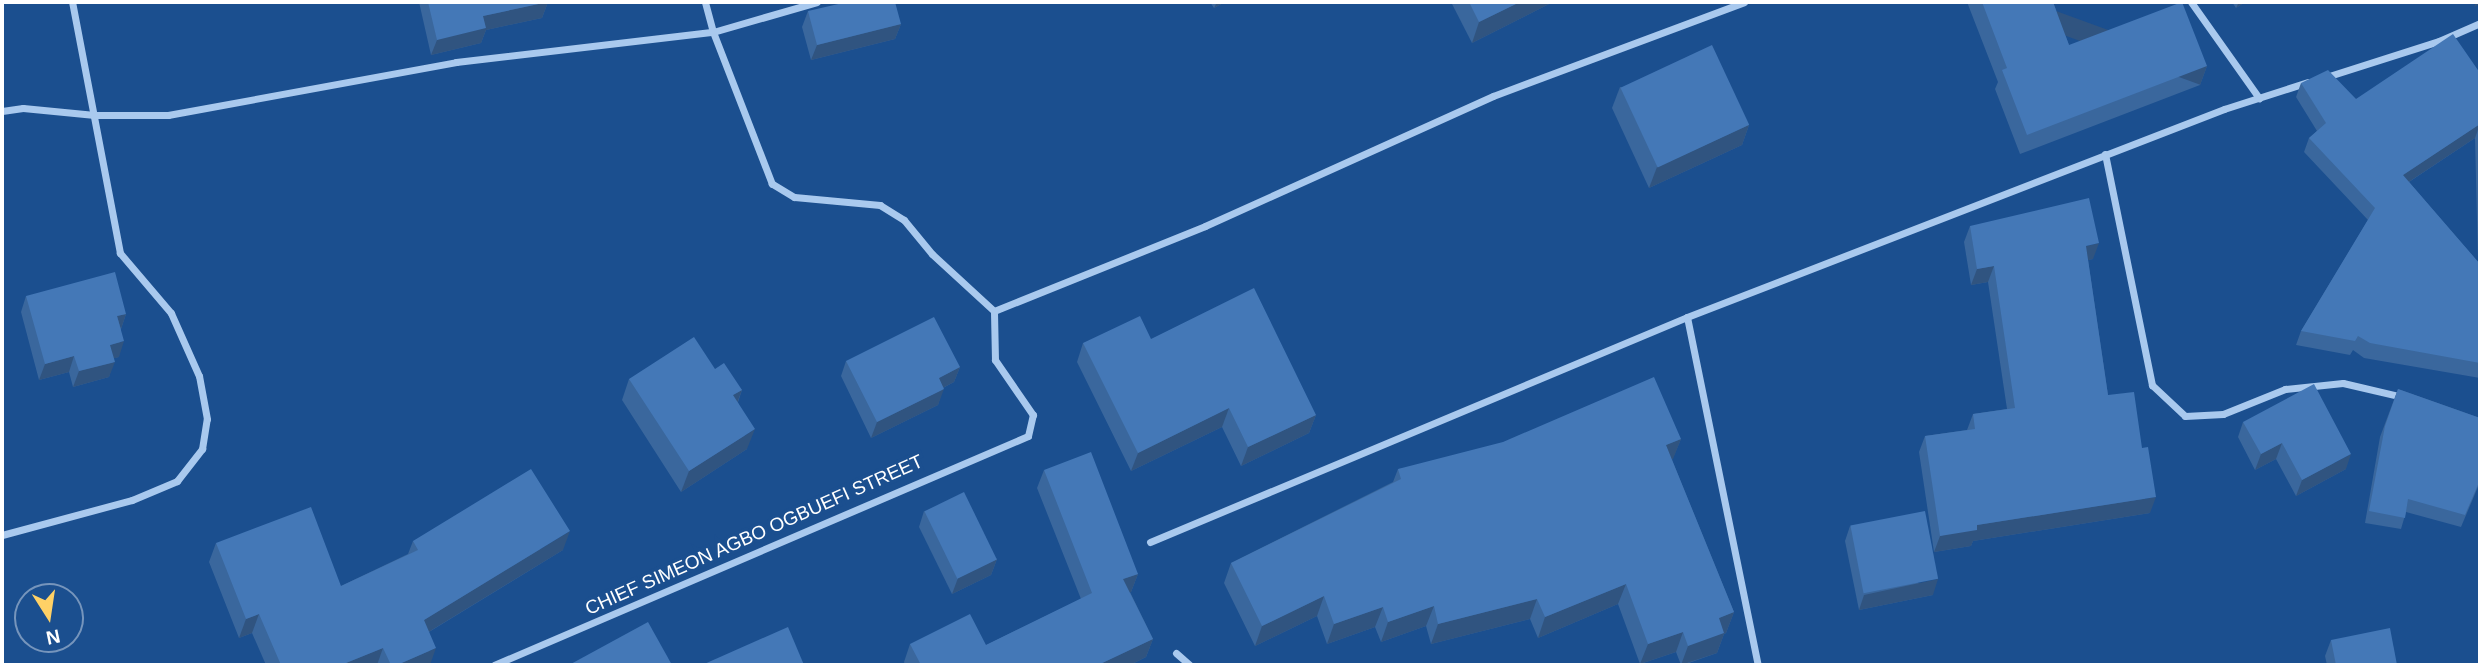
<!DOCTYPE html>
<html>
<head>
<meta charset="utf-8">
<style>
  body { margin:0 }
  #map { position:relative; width:2482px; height:667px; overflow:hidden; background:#1b4f8f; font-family:Helvetica,sans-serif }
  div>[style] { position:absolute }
  .minor>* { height:7px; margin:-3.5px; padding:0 3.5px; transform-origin:3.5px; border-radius:3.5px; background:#a9c9ee }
  .wall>* { inset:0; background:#3a679d }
  .shaded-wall>* { inset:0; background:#305480; transform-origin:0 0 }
  .building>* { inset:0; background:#4478b7; transform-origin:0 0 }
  span { translate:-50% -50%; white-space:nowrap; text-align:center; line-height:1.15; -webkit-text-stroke:7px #1b4f8f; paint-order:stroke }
  .street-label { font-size:19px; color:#fff }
  .frame { position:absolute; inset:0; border:4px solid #fff; pointer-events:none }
  .north { position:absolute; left:14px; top:583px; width:70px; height:70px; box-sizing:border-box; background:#1b4f8f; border:2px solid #7695bc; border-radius:50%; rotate:168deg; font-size:19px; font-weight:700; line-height:28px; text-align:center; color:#fff }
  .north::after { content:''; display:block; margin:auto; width:24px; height:32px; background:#ffd166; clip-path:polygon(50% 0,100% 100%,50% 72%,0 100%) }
</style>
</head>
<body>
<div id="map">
  <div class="minor">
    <i style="left:2191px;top:2px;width:118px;rotate:54.7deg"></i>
    <i style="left:2326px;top:77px;width:119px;rotate:-17.7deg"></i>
    <i style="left:2439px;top:41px;width:45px;rotate:-23.7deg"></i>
    <i style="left:2px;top:111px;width:21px;rotate:-8deg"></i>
    <i style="left:23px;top:108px;width:72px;rotate:5.6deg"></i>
    <i style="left:95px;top:115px;width:73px"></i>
    <i style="left:168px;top:115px;width:293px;rotate:-10.4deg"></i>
    <i style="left:456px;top:62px;width:259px;rotate:-6.7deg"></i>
    <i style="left:713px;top:32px;width:108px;rotate:-16.1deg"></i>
    <i style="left:2105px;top:154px;width:236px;rotate:78.5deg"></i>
    <i style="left:2152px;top:385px;width:45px;rotate:43.2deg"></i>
    <i style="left:2185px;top:416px;width:38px;rotate:-3deg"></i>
    <i style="left:2223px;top:414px;width:67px;rotate:-22deg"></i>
    <i style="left:2285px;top:389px;width:58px;rotate:-5.9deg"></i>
    <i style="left:2343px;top:383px;width:62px;rotate:13.1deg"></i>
    <i style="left:994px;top:311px;width:227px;rotate:-21.9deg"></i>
    <i style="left:1205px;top:226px;width:316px;rotate:-24.3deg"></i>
    <i style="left:1493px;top:96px;width:268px;rotate:-20.5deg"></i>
    <i style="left:1687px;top:317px;width:355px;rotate:78.5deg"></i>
    <i style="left:2px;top:535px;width:135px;rotate:-15.1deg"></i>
    <i style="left:132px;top:500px;width:49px;rotate:-22.9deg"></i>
    <i style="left:177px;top:481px;width:41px;rotate:-52deg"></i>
    <i style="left:202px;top:449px;width:30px;rotate:-81deg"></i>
    <i style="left:207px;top:419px;width:44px;rotate:-100.5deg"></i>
    <i style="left:199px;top:376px;width:69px;rotate:-114deg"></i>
    <i style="left:171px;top:313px;width:79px;rotate:-130.4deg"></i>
    <i style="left:120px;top:253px;width:256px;rotate:-100.8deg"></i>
    <i style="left:1150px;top:542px;width:582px;rotate:-22.73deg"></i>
    <i style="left:1687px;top:317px;width:576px;rotate:-21.17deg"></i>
    <i style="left:2224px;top:109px;width:88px;rotate:-17.8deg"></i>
    <i style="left:1176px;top:653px;width:18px;rotate:41deg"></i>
    <i style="left:494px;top:665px;width:581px;rotate:-23.21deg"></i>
    <i style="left:1028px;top:436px;width:22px;rotate:-77deg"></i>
    <i style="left:1033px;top:415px;width:67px;rotate:-124.6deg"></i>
    <i style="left:995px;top:360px;width:49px;rotate:-91.2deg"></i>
    <i style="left:994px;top:311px;width:84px;rotate:-137.4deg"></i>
    <i style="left:932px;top:254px;width:44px;rotate:-129.5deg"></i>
    <i style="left:904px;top:220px;width:28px;rotate:-148deg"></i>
    <i style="left:880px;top:205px;width:86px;rotate:-174.7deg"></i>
    <i style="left:794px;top:197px;width:26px;rotate:-149deg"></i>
    <i style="left:772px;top:184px;width:163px;rotate:-111.2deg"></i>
    <i style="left:713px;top:32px;width:31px;rotate:-105deg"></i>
  </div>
  <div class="wall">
    <i style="clip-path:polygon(419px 2px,548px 2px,542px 18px,486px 30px,481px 43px,431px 55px)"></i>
    <i style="clip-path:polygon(1210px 2px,1225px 2px,1214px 8px)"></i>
    <i style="clip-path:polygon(1451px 2px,1550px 2px,1549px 4px,1472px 43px)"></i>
    <i style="clip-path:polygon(1967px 2px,2053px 2px,2069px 45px,2207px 66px,2200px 85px,2020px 154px,1995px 89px,1998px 82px)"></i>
    <i style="clip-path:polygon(2232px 2px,2245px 2px,2236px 8px)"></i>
    <i style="clip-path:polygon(808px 11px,901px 24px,895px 39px,811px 60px,802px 27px)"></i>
    <i style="clip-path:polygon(evenodd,2480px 73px,2480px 378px,2364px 358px,2353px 350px,2350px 355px,2296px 345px,2301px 331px,2368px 220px,2304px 152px,2309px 138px,2317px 131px,2296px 97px,2301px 83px,2356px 99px,2480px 73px,2475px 138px,2477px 220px,2478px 262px,2409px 182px,2475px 138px)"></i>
    <i style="clip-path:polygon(1620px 87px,1749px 125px,1742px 145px,1649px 188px,1612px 108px)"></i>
    <i style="clip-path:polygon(1970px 226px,2093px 259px,2088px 260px,2108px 395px,2150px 513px,1973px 541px,1971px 546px,1934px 552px,1919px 452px,1925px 436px,1967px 430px,1973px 414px,2007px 409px,1988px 282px,1971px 285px,1964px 242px)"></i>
    <i style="clip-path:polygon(26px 296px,126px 314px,121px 329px,119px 357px,114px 358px,109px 377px,73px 387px,69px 372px,39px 380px,21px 312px)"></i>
    <i style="clip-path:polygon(1151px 339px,1316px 415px,1309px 433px,1241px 466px,1222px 427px,1131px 471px,1077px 362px,1083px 343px)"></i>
    <i style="clip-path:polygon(846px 361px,960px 367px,954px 382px,943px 388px,938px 405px,871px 438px,841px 376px)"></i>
    <i style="clip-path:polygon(715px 369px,742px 390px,738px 402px,747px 449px,681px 492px,622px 400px,629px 379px)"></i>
    <i style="clip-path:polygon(2398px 389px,2480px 418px,2480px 482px,2461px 527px,2406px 512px,2401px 529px,2365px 523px,2380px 437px)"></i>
    <i style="clip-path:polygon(2243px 422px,2346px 469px,2296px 496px,2276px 459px,2255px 470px,2238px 437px)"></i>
    <i style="clip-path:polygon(1681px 439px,1672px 460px,1734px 612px,1726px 633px,1724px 634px,1717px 653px,1683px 665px,1681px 665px,1676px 652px,1640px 664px,1618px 604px,1538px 638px,1530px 619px,1431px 644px,1426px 626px,1381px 642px,1375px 627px,1327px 644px,1317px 616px,1255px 646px,1224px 583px,1231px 563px,1393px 482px,1398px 469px)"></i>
    <i style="clip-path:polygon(1044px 470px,1138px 574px,1131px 592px,1130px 592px,1153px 639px,1146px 657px,1130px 665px,905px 665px,904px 662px,910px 644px,986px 645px,1081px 599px,1037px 488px)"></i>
    <i style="clip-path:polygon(924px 511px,997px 559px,991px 575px,952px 594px,919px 527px)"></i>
    <i style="clip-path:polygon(1850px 526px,1933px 595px,1859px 610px,1845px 541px)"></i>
    <i style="clip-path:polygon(413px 541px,563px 550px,429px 632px,430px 665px,266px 665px,252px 633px,239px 638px,209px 562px,216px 543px,341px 586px,408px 554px)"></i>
    <i style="clip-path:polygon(2331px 640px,2397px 665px,2327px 665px,2325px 656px)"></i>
  </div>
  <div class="shaded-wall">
    <i style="clip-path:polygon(548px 2px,542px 18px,486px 30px,481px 43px,431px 55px,437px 40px,483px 16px)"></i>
    <i style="clip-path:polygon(1217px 2px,1225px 2px,1214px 8px)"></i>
    <i style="clip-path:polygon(1520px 2px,1550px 2px,1549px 4px,1472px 43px,1479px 22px)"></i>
    <i style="clip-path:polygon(2239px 2px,2245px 2px,2236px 8px)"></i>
    <i style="clip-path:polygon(2476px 2px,2480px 2px,2480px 4px,2474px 7px)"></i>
    <i style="clip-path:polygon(901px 24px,895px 39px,811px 60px,817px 45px)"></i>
    <i style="left:2207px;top:66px;width:20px;height:193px;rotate:110deg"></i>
    <i style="clip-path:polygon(2480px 124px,2475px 138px,2398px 189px,2403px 175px)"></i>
    <i style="clip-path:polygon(1749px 125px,1742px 145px,1649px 188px,1657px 167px)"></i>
    <i style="clip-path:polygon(2099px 243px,2093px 259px,2080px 262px,2086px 246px)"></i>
    <i style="clip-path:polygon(1994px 266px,1988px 282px,1971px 285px,1977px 269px)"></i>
    <i style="clip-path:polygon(126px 314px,121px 329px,117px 316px)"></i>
    <i style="clip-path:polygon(124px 341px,119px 357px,105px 361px,110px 345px)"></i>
    <i style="clip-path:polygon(74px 356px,69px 372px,39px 380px,45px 364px)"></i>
    <i style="clip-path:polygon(115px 362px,109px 377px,73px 387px,79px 371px)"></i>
    <i style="clip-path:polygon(960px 367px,954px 382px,933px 393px,939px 378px)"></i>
    <i style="clip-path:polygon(944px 389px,938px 405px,871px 438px,877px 422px)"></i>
    <i style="clip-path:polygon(742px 390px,734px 411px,733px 395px)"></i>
    <i style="clip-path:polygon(1229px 408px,1222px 427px,1131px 471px,1138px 453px)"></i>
    <i style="clip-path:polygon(1316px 415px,1309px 433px,1241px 466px,1248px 447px)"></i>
    <i style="clip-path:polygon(755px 429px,747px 449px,681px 492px,689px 471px)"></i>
    <i style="clip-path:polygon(1681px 439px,1673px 459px,1659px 465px,1666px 445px)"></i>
    <i style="clip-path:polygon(2282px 443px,2276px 459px,2255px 470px,2261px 454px)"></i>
    <i style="clip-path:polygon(2351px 454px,2346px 469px,2296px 496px,2302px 480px)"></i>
    <i style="clip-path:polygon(2156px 497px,2150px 513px,1973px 541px,1971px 546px,1934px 552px,1940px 536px,1977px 525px)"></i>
    <i style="clip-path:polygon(570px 531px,563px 550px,417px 639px,424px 620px)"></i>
    <i style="clip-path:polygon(997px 559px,991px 575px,952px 594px,958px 578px)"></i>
    <i style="clip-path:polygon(1138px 574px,1131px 592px,1117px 598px,1123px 579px)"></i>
    <i style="clip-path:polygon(1938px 579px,1933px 595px,1859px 610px,1864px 595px)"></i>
    <i style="clip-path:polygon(1626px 584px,1618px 604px,1538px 638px,1545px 617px)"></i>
    <i style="clip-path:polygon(1324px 596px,1317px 616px,1255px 646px,1262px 626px)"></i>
    <i style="clip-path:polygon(1537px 599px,1530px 619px,1431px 644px,1438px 624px)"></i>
    <i style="clip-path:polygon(1434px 606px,1426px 626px,1381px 642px,1388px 622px)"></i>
    <i style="clip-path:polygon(1383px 607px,1375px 627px,1327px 644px,1334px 624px)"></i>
    <i style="clip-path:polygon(1734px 612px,1726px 633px,1724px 634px,1717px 653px,1681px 665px,1688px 646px,1719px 618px)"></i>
    <i style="clip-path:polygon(259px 614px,252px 633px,239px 638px,246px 619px)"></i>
    <i style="clip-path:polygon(1683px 632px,1676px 652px,1640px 664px,1648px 644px)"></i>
    <i style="clip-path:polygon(1153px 639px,1146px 657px,1130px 665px,1098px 665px)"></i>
    <i style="clip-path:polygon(383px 648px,377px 665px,341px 665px)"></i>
    <i style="clip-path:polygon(436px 648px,430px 665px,397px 665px)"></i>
  </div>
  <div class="building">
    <i style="clip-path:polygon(428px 2px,548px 2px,483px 16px,486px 28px,437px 40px)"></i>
    <i style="clip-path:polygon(847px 2px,895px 2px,901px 24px,817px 45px,808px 11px)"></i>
    <i style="clip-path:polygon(1469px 2px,1520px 2px,1479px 22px)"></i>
    <i style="clip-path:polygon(1982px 2px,2053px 2px,2069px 45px,2182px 2px,2207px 66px,2027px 135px,2002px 70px,2007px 68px)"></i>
    <i style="clip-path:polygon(2453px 34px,2480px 73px,2480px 124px,2403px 175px,2480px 264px,2480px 363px,2370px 343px,2358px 336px,2355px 341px,2301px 331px,2375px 208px,2309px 138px,2326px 123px,2301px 83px,2328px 70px,2356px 99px)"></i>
    <i style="left:1712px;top:45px;width:88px;height:101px;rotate:65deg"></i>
    <i style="clip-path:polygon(2089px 198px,2099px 243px,2086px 246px,2108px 395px,2134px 392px,2142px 448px,2148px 447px,2156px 497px,1977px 525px,1977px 530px,1940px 536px,1925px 436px,1975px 429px,1973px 414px,2015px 408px,1994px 266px,1977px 269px,1970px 226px)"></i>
    <i style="clip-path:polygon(115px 272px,126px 314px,117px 316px,124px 341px,110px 345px,115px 362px,79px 371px,74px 356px,45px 364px,26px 296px)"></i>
    <i style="clip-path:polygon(1254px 288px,1316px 415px,1248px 447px,1229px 408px,1138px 453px,1083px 343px,1140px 316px,1151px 339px)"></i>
    <i style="clip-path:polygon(934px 317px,960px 367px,939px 378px,944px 389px,877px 422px,846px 361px)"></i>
    <i style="clip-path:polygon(694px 337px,715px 369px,724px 363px,742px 390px,733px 395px,755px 429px,689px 471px,629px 379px)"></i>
    <i style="clip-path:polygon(1654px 377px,1681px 439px,1666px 445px,1734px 612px,1719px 618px,1724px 633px,1688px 646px,1683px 632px,1648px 644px,1626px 584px,1545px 617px,1537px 599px,1438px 624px,1434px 606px,1388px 622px,1383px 607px,1334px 624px,1324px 596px,1262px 626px,1231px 563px,1401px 479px,1398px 469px,1503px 442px)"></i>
    <i style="clip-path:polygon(2314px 384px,2351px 454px,2302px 480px,2282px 443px,2261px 454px,2243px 422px)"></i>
    <i style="clip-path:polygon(2398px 389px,2480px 418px,2480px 480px,2465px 515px,2408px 499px,2405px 518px,2369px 511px,2385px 426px)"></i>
    <i style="clip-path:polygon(1091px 452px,1138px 574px,1123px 579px,1153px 639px,1098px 665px,921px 665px,910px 644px,970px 614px,986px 645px,1092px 593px,1044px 470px)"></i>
    <i style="clip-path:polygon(531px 469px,570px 531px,424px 620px,436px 648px,397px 665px,391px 665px,383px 648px,341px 665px,281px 665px,259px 614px,246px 619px,216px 543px,311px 507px,341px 586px,418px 550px,413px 541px)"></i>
    <i style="left:964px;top:492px;width:75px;height:44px;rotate:64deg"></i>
    <i style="left:1925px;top:511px;width:69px;height:76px;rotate:79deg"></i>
    <i style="clip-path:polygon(648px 622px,672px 665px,569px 665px)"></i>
    <i style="clip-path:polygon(788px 627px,804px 665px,702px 665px)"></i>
    <i style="clip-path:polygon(2390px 628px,2397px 665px,2336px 665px,2331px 640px)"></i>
  </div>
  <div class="street-label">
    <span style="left:754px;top:535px;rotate:-24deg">CHIEF SIMEON AGBO OGBUEFI STREET</span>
  </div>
  <div class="frame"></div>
  <div class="north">N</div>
</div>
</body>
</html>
